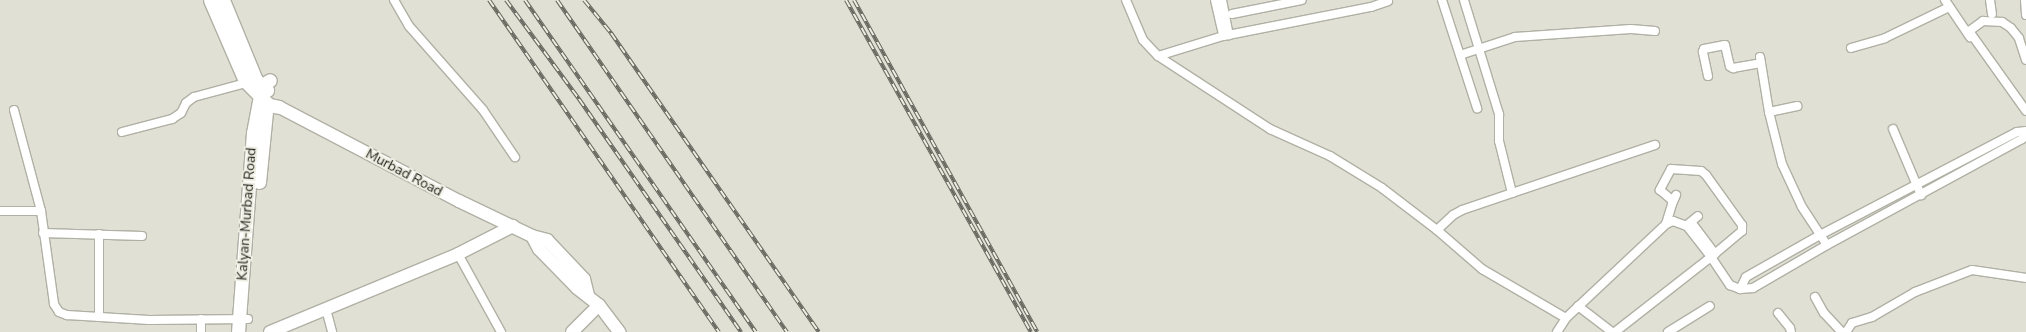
<!DOCTYPE html>
<html>
<head>
<meta charset="utf-8">
<style>
  body { margin:0 }
  #map { position:relative; width:2026px; height:332px; overflow:hidden; background:#e0e0d4; font-family:"Nunito Sans",sans-serif }
  div>[style] { position:absolute }
  .roads { filter:drop-shadow(1px 0 #b0b0a5) drop-shadow(-1px 0 #b0b0a5) drop-shadow(0 1px #b0b0a5) drop-shadow(0 -1px #b0b0a5) }
  .street>* { height:8px; margin:-4px; padding:0 4px; transform-origin:4px; border-radius:4px; background:#fff }
  .secondary>* { height:12px; margin:-6px; padding:0 6px; transform-origin:6px; border-radius:6px; background:#fff }
  .primary>* { height:13px; margin:-6.5px; padding:0 6.5px; transform-origin:6.5px; border-radius:6.5px; background:#fff }
  .rail>* { height:4px; margin-top:-2px; transform-origin:0; background:repeating-linear-gradient(90deg,#edede1 0 8px,#66665f 0 16px); box-sizing:border-box; border-block:1px solid #66665f }
  span { translate:-50% -50%; white-space:nowrap; text-align:center; line-height:1.15; -webkit-text-stroke:4px #edede1; paint-order:stroke }
  .street-label { font-size:14px; color:#242420 }
</style>
</head>
<body>
<div id="map">
  <div class="roads">
    <div class="street">
      <i style="left:394px;top:0;width:30px;rotate:60deg"></i>
      <i style="left:409px;top:26px;width:112px;rotate:48.6deg"></i>
      <i style="left:483px;top:110px;width:57px;rotate:55.8deg"></i>
      <i style="left:1126px;top:0;width:43px;rotate:67deg"></i>
      <i style="left:1143px;top:40px;width:22px;rotate:47deg"></i>
      <i style="left:1158px;top:56px;width:134px;rotate:33.1deg"></i>
      <i style="left:1270px;top:129px;width:66px;rotate:24.2deg"></i>
      <i style="left:1330px;top:156px;width:61px;rotate:31.6deg"></i>
      <i style="left:1382px;top:188px;width:69px;rotate:37.4deg"></i>
      <i style="left:1437px;top:230px;width:60px;rotate:40.9deg"></i>
      <i style="left:1482px;top:269px;width:97px;rotate:30.3deg"></i>
      <i style="left:1215px;top:0;width:37px;rotate:77deg"></i>
      <i style="left:1222px;top:0;width:36px;rotate:79deg"></i>
      <i style="left:1442px;top:0;width:114px;rotate:72deg"></i>
      <i style="left:1945px;top:0;width:45px;rotate:56deg"></i>
      <i style="left:1990px;top:0;width:14px;rotate:82deg"></i>
      <i style="left:2025px;top:0;width:15px;rotate:86deg"></i>
      <i style="left:1232px;top:14px;width:71px;rotate:-11.3deg"></i>
      <i style="left:1851px;top:48px;width:35px;rotate:-16deg"></i>
      <i style="left:1885px;top:38px;width:71px;rotate:-25.8deg"></i>
      <i style="left:1460px;top:55px;width:58px;rotate:-18.1deg"></i>
      <i style="left:1515px;top:37px;width:116px;rotate:-3.9deg"></i>
      <i style="left:1631px;top:29px;width:24px;rotate:5deg"></i>
      <i style="left:1158px;top:56px;width:68px;rotate:-17.1deg"></i>
      <i style="left:1223px;top:36px;width:151px;rotate:-11.1deg"></i>
      <i style="left:1371px;top:7px;width:18px;rotate:-19deg"></i>
      <i style="left:1760px;top:57px;width:56px;rotate:80.7deg"></i>
      <i style="left:1769px;top:112px;width:54px;rotate:76deg"></i>
      <i style="left:1782px;top:164px;width:47px;rotate:65.1deg"></i>
      <i style="left:1802px;top:207px;width:45px;rotate:56.7deg"></i>
      <i style="left:2026px;top:60px;width:23px;rotate:-108deg"></i>
      <i style="left:2019px;top:38px;width:13px;rotate:-129deg"></i>
      <i style="left:2011px;top:28px;width:11px;rotate:-146deg"></i>
      <i style="left:2002px;top:22px;width:19px;rotate:-177deg"></i>
      <i style="left:1983px;top:21px;width:17px;rotate:144deg"></i>
      <i style="left:1969px;top:31px;width:98px;rotate:54.5deg"></i>
      <i style="left:1708px;top:76px;width:25px;rotate:-102deg"></i>
      <i style="left:1703px;top:52px;width:3px;rotate:-72deg"></i>
      <i style="left:1704px;top:49px;width:21px;rotate:-11deg"></i>
      <i style="left:1725px;top:45px;width:22px;rotate:77deg"></i>
      <i style="left:1730px;top:66px;width:4px;rotate:34deg"></i>
      <i style="left:1733px;top:68px;width:28px;rotate:-10deg"></i>
      <i style="left:14px;top:110px;width:105px;rotate:75deg"></i>
      <i style="left:41px;top:211px;width:94px;rotate:82deg"></i>
      <i style="left:54px;top:304px;width:9px;rotate:58deg"></i>
      <i style="left:59px;top:312px;width:9px;rotate:21deg"></i>
      <i style="left:67px;top:315px;width:82px;rotate:3.5deg"></i>
      <i style="left:149px;top:320px;width:99px;rotate:-0.6deg"></i>
      <i style="left:1769px;top:112px;width:29px;rotate:-12deg"></i>
      <i style="left:1893px;top:129px;width:72px;rotate:67deg"></i>
      <i style="left:122px;top:132px;width:52px;rotate:-14.6deg"></i>
      <i style="left:172px;top:119px;width:11px;rotate:-34deg"></i>
      <i style="left:181px;top:113px;width:11px;rotate:-63deg"></i>
      <i style="left:186px;top:103px;width:10px;rotate:-37deg"></i>
      <i style="left:194px;top:97px;width:58px;rotate:-15deg"></i>
      <i style="left:1512px;top:193px;width:151px;rotate:-18.6deg"></i>
      <i style="left:0;top:211px;width:41px"></i>
      <i style="left:1691px;top:222px;width:40px;rotate:53deg"></i>
      <i style="left:1666px;top:224px;width:21px;rotate:-73deg"></i>
      <i style="left:1672px;top:204px;width:10px;rotate:-66deg"></i>
      <i style="left:1687px;top:225px;width:14px;rotate:-39deg"></i>
      <i style="left:1437px;top:230px;width:22px;rotate:-43deg"></i>
      <i style="left:1453px;top:215px;width:10px;rotate:-29deg"></i>
      <i style="left:1462px;top:210px;width:53px;rotate:-18.8deg"></i>
      <i style="left:1512px;top:193px;width:54px;rotate:-104deg"></i>
      <i style="left:1499px;top:141px;width:27px;rotate:-90deg"></i>
      <i style="left:1499px;top:114px;width:119px;rotate:-107.1deg"></i>
      <i style="left:43px;top:233px;width:99px;rotate:1.7deg"></i>
      <i style="left:99px;top:234px;width:83px;rotate:90deg"></i>
      <i style="left:458px;top:254px;width:89px;rotate:61.1deg"></i>
      <i style="left:1740px;top:289px;width:13px;rotate:-63deg"></i>
      <i style="left:1746px;top:277px;width:85px;rotate:-29.6deg"></i>
      <i style="left:1820px;top:235px;width:222px;rotate:-27.6deg"></i>
      <i style="left:2017px;top:132px;width:9px;rotate:-6deg"></i>
      <i style="left:1815px;top:297px;width:18px;rotate:61deg"></i>
      <i style="left:1824px;top:313px;width:26px;rotate:47deg"></i>
      <i style="left:1578px;top:306px;width:43px;rotate:37.4deg"></i>
      <i style="left:326px;top:309px;width:24px;rotate:75deg"></i>
      <i style="left:1778px;top:313px;width:19px;rotate:51deg"></i>
      <i style="left:1790px;top:328px;width:4px;rotate:76deg"></i>
      <i style="left:201px;top:332px;width:13px;rotate:-90deg"></i>
      <i style="left:1557px;top:332px;width:17px;rotate:-57deg"></i>
      <i style="left:1566px;top:318px;width:137px;rotate:-43.2deg"></i>
      <i style="left:1666px;top:224px;width:8px;rotate:-23deg"></i>
      <i style="left:1673px;top:221px;width:15px;rotate:20deg"></i>
      <i style="left:1687px;top:226px;width:39px;rotate:52deg"></i>
      <i style="left:1711px;top:257px;width:40px;rotate:-40deg"></i>
      <i style="left:1742px;top:231px;width:6px;rotate:-90deg"></i>
      <i style="left:1742px;top:225px;width:62px;rotate:-125.8deg"></i>
      <i style="left:1706px;top:175px;width:6px;rotate:-141deg"></i>
      <i style="left:1701px;top:171px;width:30px;rotate:-176deg"></i>
      <i style="left:1671px;top:169px;width:24px;rotate:118deg"></i>
      <i style="left:1660px;top:190px;width:17px;rotate:40deg"></i>
      <i style="left:1615px;top:332px;width:122px;rotate:-38deg"></i>
      <i style="left:1711px;top:257px;width:34px;rotate:56deg"></i>
      <i style="left:1730px;top:285px;width:11px;rotate:22deg"></i>
      <i style="left:1740px;top:289px;width:13px;rotate:-4deg"></i>
      <i style="left:1753px;top:288px;width:86px;rotate:-30.2deg"></i>
      <i style="left:1827px;top:245px;width:222px;rotate:-28.5deg"></i>
      <i style="left:2022px;top:139px;width:6px;rotate:-51deg"></i>
      <i style="left:1668px;top:332px;width:49px;rotate:-31.8deg"></i>
      <i style="left:1846px;top:332px;width:11px;rotate:-56deg"></i>
      <i style="left:1852px;top:323px;width:21px;rotate:-17deg"></i>
      <i style="left:1872px;top:317px;width:50px;rotate:-30.2deg"></i>
      <i style="left:1915px;top:292px;width:61px;rotate:-21.1deg"></i>
      <i style="left:1972px;top:270px;width:55px;rotate:8.4deg"></i>
    </div>
    <div class="secondary">
      <i style="left:279px;top:107px;width:203px;rotate:27.6deg"></i>
      <i style="left:459px;top:201px;width:81px;rotate:25.6deg"></i>
      <i style="left:532px;top:236px;width:16px;rotate:15deg"></i>
      <i style="left:547px;top:240px;width:54px;rotate:46.5deg"></i>
      <i style="left:584px;top:279px;width:16px;rotate:76deg"></i>
      <i style="left:532px;top:236px;width:15px;rotate:62deg"></i>
      <i style="left:539px;top:249px;width:54px;rotate:45.7deg"></i>
      <i style="left:577px;top:288px;width:28px;rotate:38deg"></i>
      <i style="left:599px;top:305px;width:34px;rotate:53deg"></i>
      <i style="left:270px;top:332px;width:204px;rotate:-22.5deg"></i>
      <i style="left:458px;top:254px;width:62px;rotate:-27deg"></i>
      <i style="left:572px;top:332px;width:38px;rotate:-45deg"></i>
    </div>
    <div class="primary">
      <i style="left:210px;top:0;width:88px;rotate:66.6deg"></i>
      <i style="left:245px;top:81px;width:34px;rotate:45deg"></i>
      <i style="left:269px;top:105px;width:10px;rotate:11deg"></i>
      <i style="left:223px;top:0;width:87px;rotate:67.6deg"></i>
      <i style="left:256px;top:80px;width:15px;rotate:42deg"></i>
      <i style="left:259px;top:182px;width:70px;rotate:-84.3deg"></i>
      <i style="left:238px;top:332px;width:200px;rotate:-85.7deg"></i>
      <i style="left:253px;top:133px;width:49px;rotate:-79.4deg"></i>
      <i style="left:262px;top:85px;width:9px;rotate:-32deg"></i>
    </div>
  </div>
  <div class="rail">
    <i style="left:489px;top:0;width:404px;rotate:55.3deg"></i>
    <i style="left:506px;top:0;width:123px;rotate:53.6deg"></i>
    <i style="left:579px;top:99px;width:284px;rotate:55.2deg"></i>
    <i style="left:525px;top:0;width:404px;rotate:55.2deg"></i>
    <i style="left:557px;top:0;width:404px;rotate:55.3deg"></i>
    <i style="left:584px;top:0;width:43px;rotate:50.7deg"></i>
    <i style="left:611px;top:33px;width:364px;rotate:55.2deg"></i>
    <i style="left:846px;top:0;width:380px;rotate:60.9deg"></i>
    <i style="left:854px;top:0;width:379px;rotate:61.1deg"></i>
  </div>
  <div class="street-label">
    <span style="left:404px;top:173px;rotate:28deg">Murbad Road</span>
    <span style="left:247px;top:214px;rotate:-86deg">Kalyan-Murbad Road</span>
  </div>
</div>
</body>
</html>
